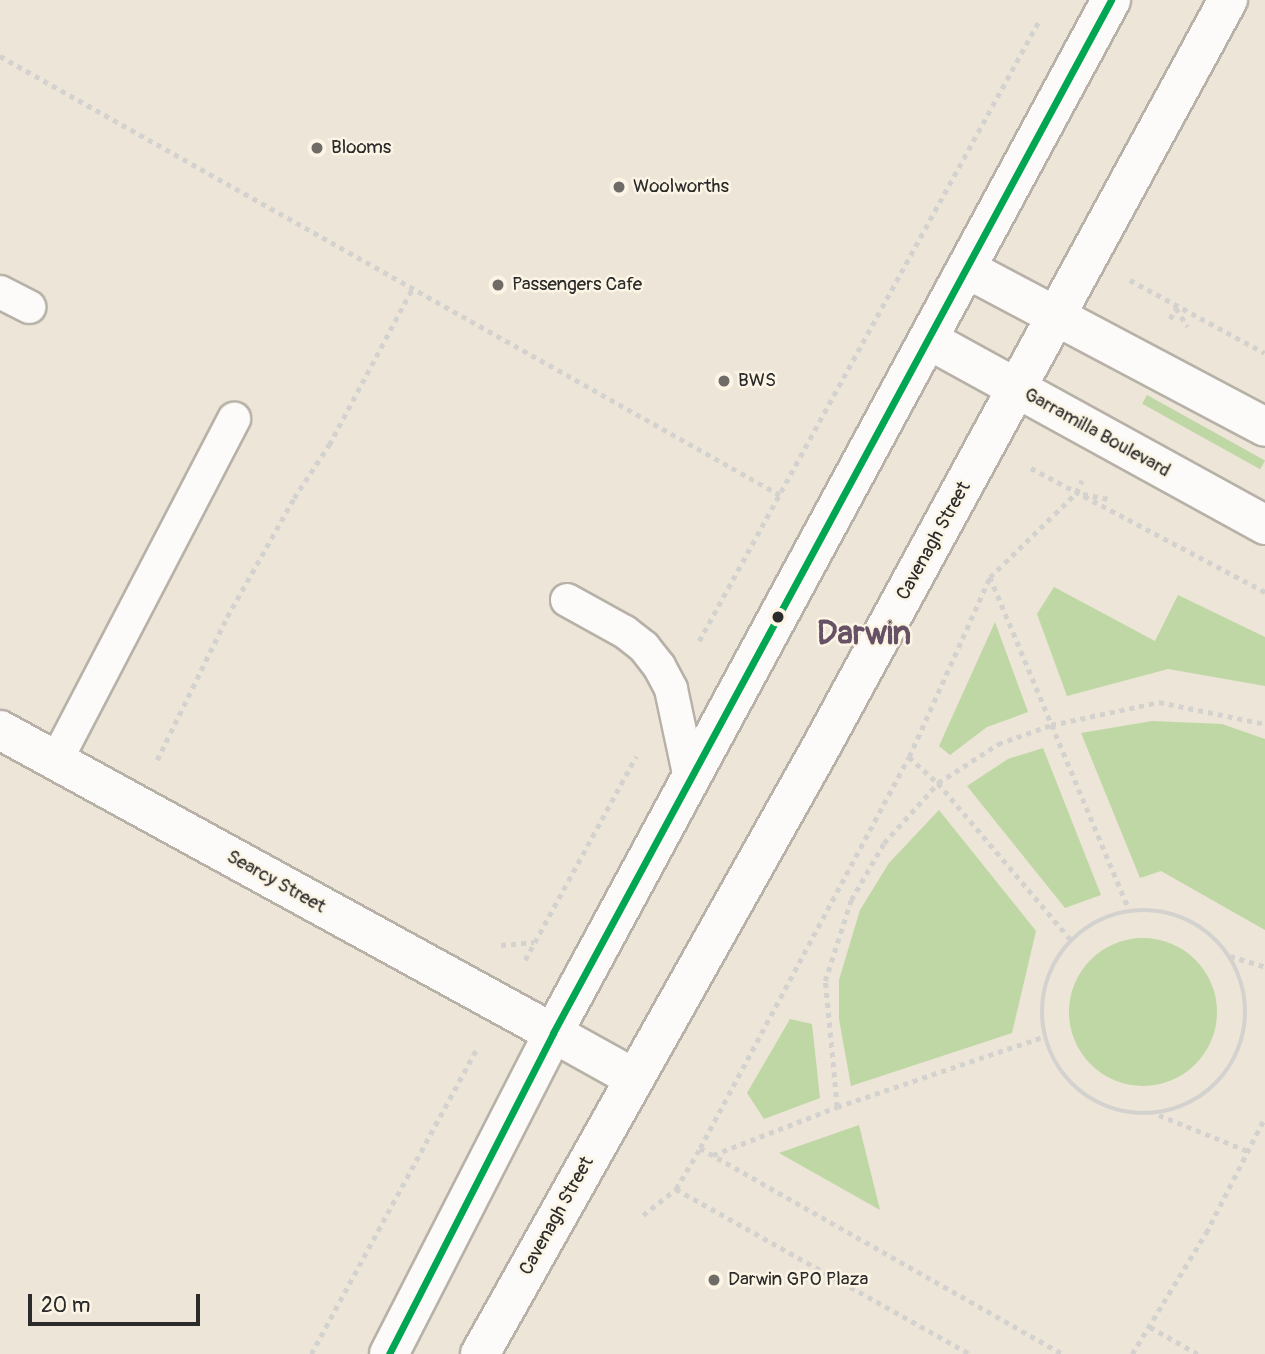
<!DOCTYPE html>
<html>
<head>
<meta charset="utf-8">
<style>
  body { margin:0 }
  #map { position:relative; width:1265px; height:1354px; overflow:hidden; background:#ede5d7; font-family:Pangolin,sans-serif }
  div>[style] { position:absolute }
  .green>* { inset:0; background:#bed7a4; transform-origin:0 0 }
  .round { border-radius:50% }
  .path>* { height:4.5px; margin-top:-2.25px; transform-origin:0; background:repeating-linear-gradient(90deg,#d4d2cf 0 5px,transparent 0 10px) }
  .path>.ring { margin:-2.25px; padding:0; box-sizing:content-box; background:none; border:4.5px solid #d4d2cf; border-radius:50% }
  .roads { filter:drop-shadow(2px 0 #b7b1a8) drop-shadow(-2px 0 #b7b1a8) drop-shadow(0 2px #b7b1a8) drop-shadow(0 -2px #b7b1a8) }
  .service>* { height:32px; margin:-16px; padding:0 16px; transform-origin:16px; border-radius:16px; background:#fcfbf9 }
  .minor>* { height:38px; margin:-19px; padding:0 19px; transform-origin:19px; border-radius:19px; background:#fcfbf9 }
  .tertiary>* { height:38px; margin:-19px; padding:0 19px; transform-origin:19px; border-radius:19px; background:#fcfbf9 }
  .bus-1>* { height:7px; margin:-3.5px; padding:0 3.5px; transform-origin:3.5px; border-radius:3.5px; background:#00a651 }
  .dots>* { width:19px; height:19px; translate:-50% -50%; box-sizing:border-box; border:4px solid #fcf5e5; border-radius:50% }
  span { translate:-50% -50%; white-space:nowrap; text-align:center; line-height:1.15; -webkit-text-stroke:5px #fcf5e5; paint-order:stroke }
  .poi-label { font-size:19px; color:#2b2b2b }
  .left { translate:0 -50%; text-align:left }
  .street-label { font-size:19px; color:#2b2b2b }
  .town-label { font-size:33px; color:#665165; font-weight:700 }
  .scale { position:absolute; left:28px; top:1294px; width:172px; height:32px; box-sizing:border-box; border:4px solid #2b2b2b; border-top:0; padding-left:9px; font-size:21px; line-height:24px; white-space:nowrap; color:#2b2b2b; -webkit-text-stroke:5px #fcf5e5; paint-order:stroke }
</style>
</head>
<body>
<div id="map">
  <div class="green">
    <i style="left:1147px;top:395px;width:135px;height:10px;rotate:29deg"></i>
    <i style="clip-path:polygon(1054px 587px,1155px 641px,1178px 595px,1265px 637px,1265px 686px,1168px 669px,1067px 696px,1037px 614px)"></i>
    <i style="clip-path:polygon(995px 622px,1028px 712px,987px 727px,950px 755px,939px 746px)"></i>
    <i style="clip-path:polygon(1152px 721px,1222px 724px,1265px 739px,1265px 930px,1161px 871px,1140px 878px,1081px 733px)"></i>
    <i style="clip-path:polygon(1043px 748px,1101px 895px,1065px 908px,967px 786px,1008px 759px)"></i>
    <i style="clip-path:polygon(939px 810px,1036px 931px,1012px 1033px,851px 1086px,839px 1019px,839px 980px,860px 910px,889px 863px)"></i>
    <i class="round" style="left:1069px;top:938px;width:148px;height:148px"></i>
    <i style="clip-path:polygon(790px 1019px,812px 1024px,820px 1098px,764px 1119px,747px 1093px)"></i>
    <i style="clip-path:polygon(859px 1125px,880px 1210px,779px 1153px)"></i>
  </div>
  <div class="path">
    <i style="left:0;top:56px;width:895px;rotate:29.37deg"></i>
    <i style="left:1130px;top:280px;width:153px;rotate:28.4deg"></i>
    <i style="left:1176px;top:308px;width:22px;rotate:58deg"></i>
    <i style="left:1170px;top:319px;width:13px;rotate:-63deg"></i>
    <i style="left:1031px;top:468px;width:265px;rotate:27.9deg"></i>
    <i style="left:1083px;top:494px;width:26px;rotate:11deg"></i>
    <i style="left:990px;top:577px;width:362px;rotate:67.3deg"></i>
    <i style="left:699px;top:641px;width:709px;rotate:-61.27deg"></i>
    <i style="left:909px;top:757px;width:39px;rotate:42deg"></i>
    <i style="left:938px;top:783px;width:206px;rotate:49.7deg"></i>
    <i style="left:157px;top:760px;width:159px;rotate:-63.9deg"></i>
    <i style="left:227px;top:617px;width:137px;rotate:-60.6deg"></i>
    <i style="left:294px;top:498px;width:64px;rotate:-56.6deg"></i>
    <i style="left:329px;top:445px;width:179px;rotate:-62deg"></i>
    <i class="ring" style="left:1042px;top:910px;width:199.5px;height:199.5px"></i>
    <i style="left:501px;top:945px;width:33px;rotate:-5deg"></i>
    <i style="left:1230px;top:956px;width:37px;rotate:17deg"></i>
    <i style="left:525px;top:960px;width:232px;rotate:-61.4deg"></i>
    <i style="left:837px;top:1107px;width:127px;rotate:-95.4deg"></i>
    <i style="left:825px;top:981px;width:85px;rotate:-72.2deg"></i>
    <i style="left:851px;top:900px;width:66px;rotate:-59.9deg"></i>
    <i style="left:884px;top:843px;width:81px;rotate:-48deg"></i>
    <i style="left:938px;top:783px;width:72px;rotate:-33deg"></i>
    <i style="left:998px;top:744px;width:56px;rotate:-19.7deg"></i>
    <i style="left:1051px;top:725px;width:110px;rotate:-12deg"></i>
    <i style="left:1159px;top:702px;width:108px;rotate:11.7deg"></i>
    <i style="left:1159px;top:1115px;width:96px;rotate:22deg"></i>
    <i style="left:700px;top:1148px;width:417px;rotate:29.6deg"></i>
    <i style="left:713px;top:1155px;width:133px;rotate:-21.2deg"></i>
    <i style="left:837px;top:1107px;width:220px;rotate:-18.8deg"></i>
    <i style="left:676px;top:1189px;width:337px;rotate:29.3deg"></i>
    <i style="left:643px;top:1215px;width:42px;rotate:-38.2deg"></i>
    <i style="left:676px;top:1189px;width:48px;rotate:-59.7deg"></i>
    <i style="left:700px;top:1148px;width:443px;rotate:-61.9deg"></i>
    <i style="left:909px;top:757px;width:197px;rotate:-65.8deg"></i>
    <i style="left:990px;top:577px;width:120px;rotate:-44.3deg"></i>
    <i style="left:1076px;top:493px;width:14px;rotate:-65deg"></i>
    <i style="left:1150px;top:1327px;width:55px;rotate:29.4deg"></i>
    <i style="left:311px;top:1354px;width:348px;rotate:-61.5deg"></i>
    <i style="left:1132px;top:1354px;width:142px;rotate:-58.6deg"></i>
    <i style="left:1206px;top:1233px;width:130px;rotate:-63deg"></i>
  </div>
  <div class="roads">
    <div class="service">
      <i style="left:0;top:292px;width:33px;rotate:27deg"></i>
      <i style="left:567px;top:600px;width:66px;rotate:28.9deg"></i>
      <i style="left:625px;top:632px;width:24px;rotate:38deg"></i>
      <i style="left:644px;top:647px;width:24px;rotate:52deg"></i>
      <i style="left:659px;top:666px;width:26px;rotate:62deg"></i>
      <i style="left:671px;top:689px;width:96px;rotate:78deg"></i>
      <i style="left:56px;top:761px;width:386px;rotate:-62.5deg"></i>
    </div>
    <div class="minor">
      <i style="left:0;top:730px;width:631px;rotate:28.72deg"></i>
    </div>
    <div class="tertiary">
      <i style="left:967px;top:269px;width:337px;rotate:27.9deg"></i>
      <i style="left:929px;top:340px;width:384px;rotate:28.8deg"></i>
      <i style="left:553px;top:1033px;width:93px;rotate:29.1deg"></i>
      <i style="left:389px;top:1354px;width:360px;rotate:-62.9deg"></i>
      <i style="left:553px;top:1033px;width:1174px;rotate:-61.62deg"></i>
      <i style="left:480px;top:1354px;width:696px;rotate:-60.67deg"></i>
      <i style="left:821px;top:747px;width:851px;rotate:-61.42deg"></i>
    </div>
  </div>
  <div class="bus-1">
    <i style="left:389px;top:1354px;width:360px;rotate:-62.9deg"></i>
    <i style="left:553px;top:1033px;width:1174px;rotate:-61.62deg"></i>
  </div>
  <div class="dots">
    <i style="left:317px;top:148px;background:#6f6c67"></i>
    <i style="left:619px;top:187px;background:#6f6c67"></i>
    <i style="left:498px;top:285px;background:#6f6c67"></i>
    <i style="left:724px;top:381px;background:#6f6c67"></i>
    <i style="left:778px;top:617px;background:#2b2b2b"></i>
    <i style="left:714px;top:1280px;background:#6f6c67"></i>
  </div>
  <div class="poi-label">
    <span class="left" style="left:331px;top:148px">Blooms</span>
    <span class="left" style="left:633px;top:187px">Woolworths</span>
    <span class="left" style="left:512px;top:285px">Passengers Cafe</span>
    <span class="left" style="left:738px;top:381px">BWS</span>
    <span class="left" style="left:728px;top:1280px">Darwin GPO Plaza</span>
  </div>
  <div class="street-label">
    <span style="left:1097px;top:433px;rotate:29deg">Garramilla Boulevard</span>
    <span style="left:934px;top:541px;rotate:-61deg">Cavenagh Street</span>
    <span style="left:276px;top:882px;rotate:29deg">Searcy Street</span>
    <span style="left:557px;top:1216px;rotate:-61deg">Cavenagh Street</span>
  </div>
  <div class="town-label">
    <span style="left:864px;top:634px">Darwin</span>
  </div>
  <div class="scale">20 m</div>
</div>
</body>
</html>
